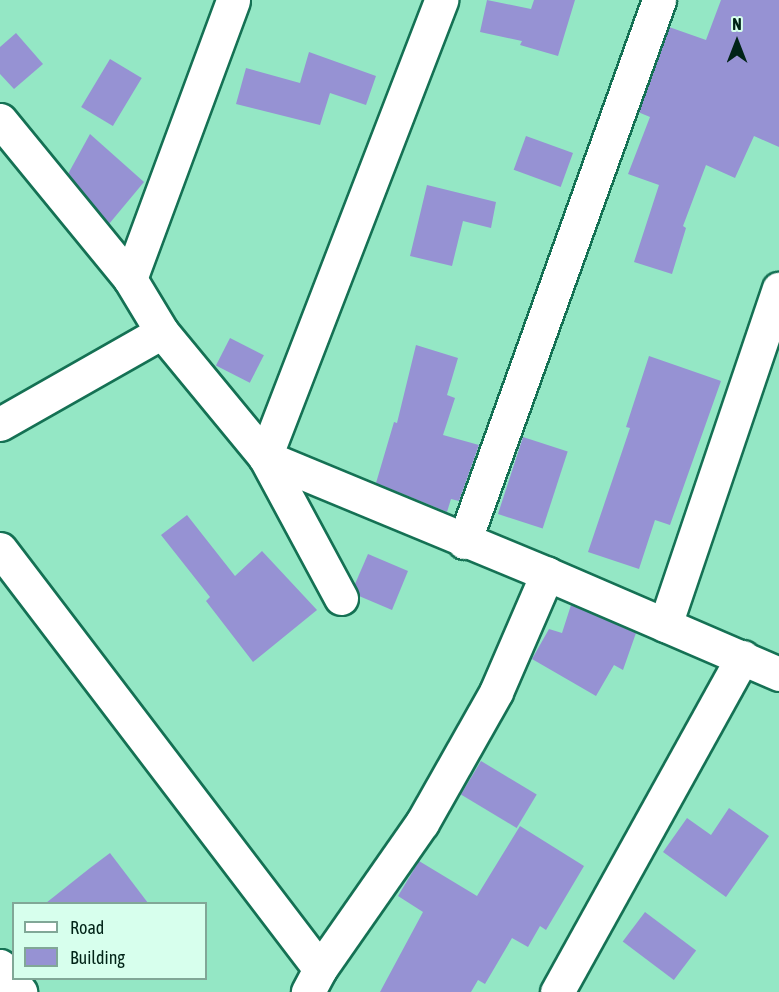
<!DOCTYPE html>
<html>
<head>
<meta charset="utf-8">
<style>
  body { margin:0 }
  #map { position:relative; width:779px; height:992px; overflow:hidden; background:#94e7c5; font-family:"Asap Condensed",sans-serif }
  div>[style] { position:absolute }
  .building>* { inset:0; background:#9692d3; transform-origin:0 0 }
  .roads { filter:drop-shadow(2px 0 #157154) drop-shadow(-2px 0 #157154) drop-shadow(0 2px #157154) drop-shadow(0 -2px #157154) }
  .street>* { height:33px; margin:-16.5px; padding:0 16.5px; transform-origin:16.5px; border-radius:16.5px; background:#fff }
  span { translate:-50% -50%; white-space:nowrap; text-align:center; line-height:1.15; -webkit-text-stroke:4.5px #d7ffed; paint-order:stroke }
  .legend { position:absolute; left:12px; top:902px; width:195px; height:78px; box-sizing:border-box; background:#d7ffed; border:2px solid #81a797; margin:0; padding:8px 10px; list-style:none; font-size:18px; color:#002317 }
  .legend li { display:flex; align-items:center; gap:12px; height:30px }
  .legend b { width:30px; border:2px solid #81a797 }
  .north { position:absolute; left:707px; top:12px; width:60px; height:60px; -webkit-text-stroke:4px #d7ffed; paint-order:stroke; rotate:0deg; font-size:16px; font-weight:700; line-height:24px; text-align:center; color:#002317 }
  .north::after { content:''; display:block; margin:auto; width:21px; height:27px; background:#002317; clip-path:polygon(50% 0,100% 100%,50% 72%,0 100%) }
</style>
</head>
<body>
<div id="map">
  <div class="building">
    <i style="clip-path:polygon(487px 0,531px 9px,534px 0,575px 0,558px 56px,520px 45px,522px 41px,480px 32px)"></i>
    <i style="clip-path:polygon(721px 0,779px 0,779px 147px,754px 136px,735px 178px,706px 165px,683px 226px,686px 228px,672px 274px,634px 262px,659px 185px,628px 174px,650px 117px,638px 112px,669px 27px,706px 40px)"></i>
    <i style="clip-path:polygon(16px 33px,43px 64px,14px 89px,0 74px,0 47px)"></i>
    <i style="clip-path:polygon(309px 52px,376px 76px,366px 105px,330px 93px,320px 125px,236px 104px,246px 68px,300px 83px)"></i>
    <i style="left:110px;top:59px;width:37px;height:56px;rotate:31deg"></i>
    <i style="clip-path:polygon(90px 134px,144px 182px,109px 224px,68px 174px)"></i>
    <i style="left:526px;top:136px;width:50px;height:36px;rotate:20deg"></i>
    <i style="clip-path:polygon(427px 185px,496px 202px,491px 228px,463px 221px,452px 266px,410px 256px)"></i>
    <i style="left:230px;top:338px;width:38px;height:31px;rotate:27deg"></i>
    <i style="clip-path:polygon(416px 345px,458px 358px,447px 395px,455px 398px,443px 435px,479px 445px,459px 501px,451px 499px,447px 512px,376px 483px,394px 422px,397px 423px)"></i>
    <i style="clip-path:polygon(649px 356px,721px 381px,670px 525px,655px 520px,639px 569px,588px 552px,630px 428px,626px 427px)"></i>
    <i style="left:523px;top:437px;width:47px;height:81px;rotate:18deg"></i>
    <i style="clip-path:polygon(187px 515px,235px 576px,262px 551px,317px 610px,253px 662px,206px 601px,210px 597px,161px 535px)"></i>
    <i style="clip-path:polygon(368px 554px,408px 571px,392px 610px,359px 596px,355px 584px)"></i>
    <i style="clip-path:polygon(571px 605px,636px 633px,623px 670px,614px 665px,596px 696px,532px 659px,549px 629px,562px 633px)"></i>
    <i style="left:481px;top:761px;width:65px;height:39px;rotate:31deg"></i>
    <i style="clip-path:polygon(729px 808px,769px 836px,726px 897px,663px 852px,687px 818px,711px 835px)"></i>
    <i style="clip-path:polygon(520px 826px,584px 866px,546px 930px,540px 926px,528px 947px,512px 938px,485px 984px,478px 980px,471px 992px,380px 992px,423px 912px,398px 896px,419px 861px,477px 896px)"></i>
    <i style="clip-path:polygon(110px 853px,148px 903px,46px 903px,90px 868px)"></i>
    <i style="left:645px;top:912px;width:64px;height:37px;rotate:37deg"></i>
  </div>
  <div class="roads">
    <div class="street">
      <i style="left:0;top:120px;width:205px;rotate:50.7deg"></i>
      <i style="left:130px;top:279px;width:62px;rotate:58.9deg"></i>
      <i style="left:162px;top:332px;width:162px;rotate:50.5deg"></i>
      <i style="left:265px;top:457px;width:305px;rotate:22.5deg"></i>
      <i style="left:130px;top:279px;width:297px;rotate:-69.7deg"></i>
      <i style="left:0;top:424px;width:186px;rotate:-29.6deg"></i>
      <i style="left:464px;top:542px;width:576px;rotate:-70.21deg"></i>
      <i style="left:0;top:549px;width:528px;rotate:52.7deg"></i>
      <i style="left:320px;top:969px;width:26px;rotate:118deg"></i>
      <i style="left:341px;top:598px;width:160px;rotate:-118.3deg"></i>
      <i style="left:265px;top:457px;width:490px;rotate:-68.9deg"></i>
      <i style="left:665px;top:625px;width:355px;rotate:-71.3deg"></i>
      <i style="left:0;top:966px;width:33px;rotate:52deg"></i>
      <i style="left:320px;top:969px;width:178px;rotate:-55.1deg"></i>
      <i style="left:422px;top:823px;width:150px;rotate:-60.5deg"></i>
      <i style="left:496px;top:692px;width:129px;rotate:-66.6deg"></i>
      <i style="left:547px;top:574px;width:253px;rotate:23.3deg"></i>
      <i style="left:557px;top:992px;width:383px;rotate:-61deg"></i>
    </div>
  </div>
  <ul class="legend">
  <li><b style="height:8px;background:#fff"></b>Road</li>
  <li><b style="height:16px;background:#9692d3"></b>Building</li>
  </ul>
  <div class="north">N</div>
</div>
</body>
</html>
